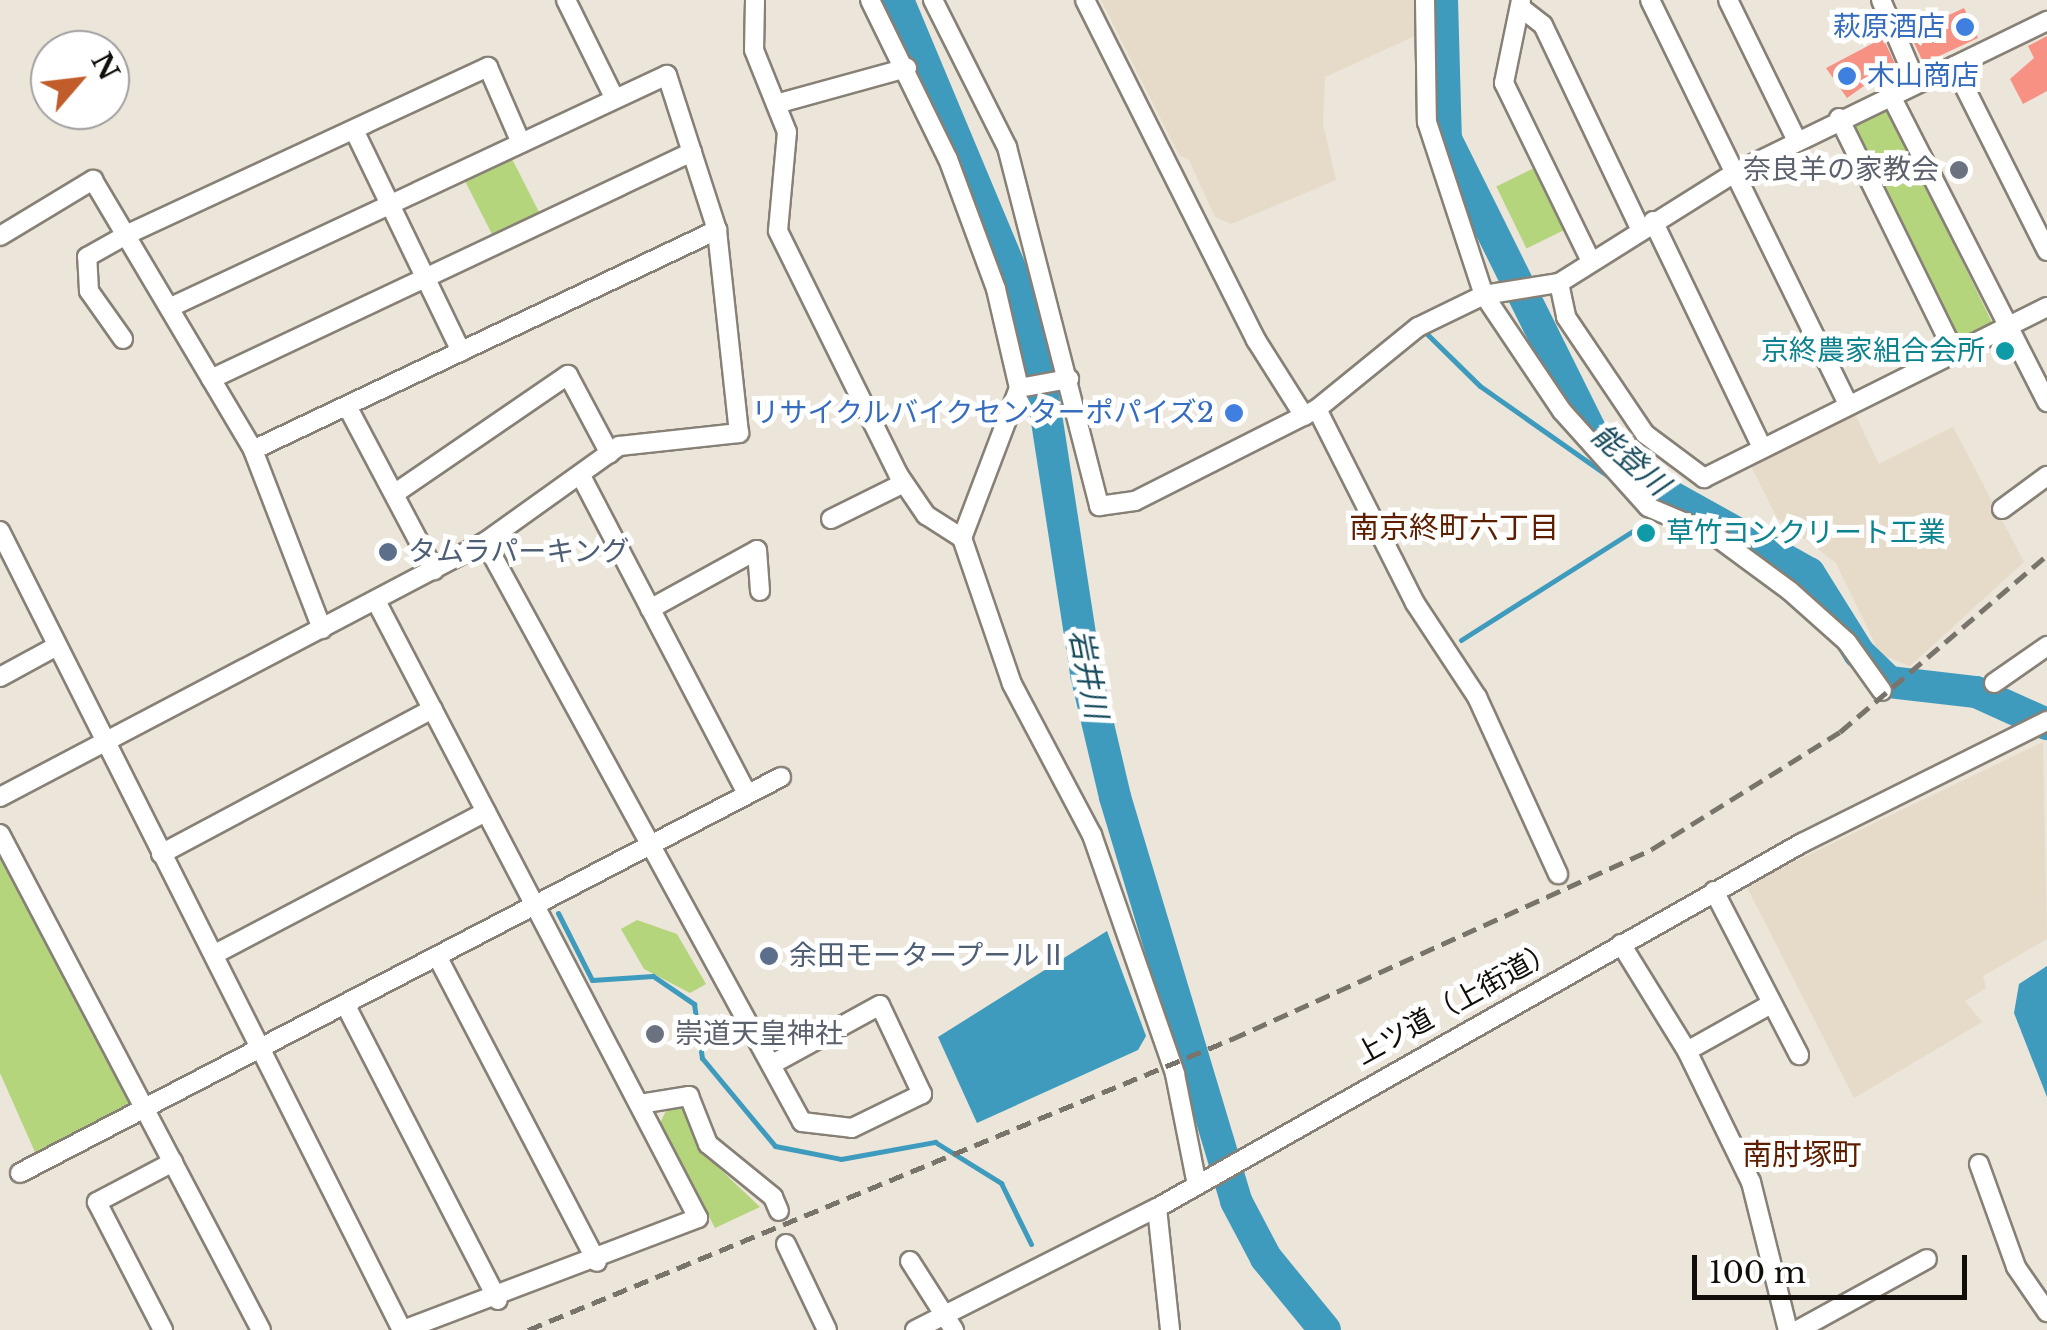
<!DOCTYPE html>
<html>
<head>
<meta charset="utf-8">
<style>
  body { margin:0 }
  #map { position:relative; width:2047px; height:1330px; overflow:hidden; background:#ece5d9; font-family:"Libre Baskerville","Noto Sans JP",serif }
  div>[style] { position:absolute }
  .built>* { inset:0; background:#e6dac8 }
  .green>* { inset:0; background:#b4d57c; transform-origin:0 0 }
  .water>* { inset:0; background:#3e9bbd }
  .stream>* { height:5px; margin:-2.5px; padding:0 2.5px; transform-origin:2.5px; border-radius:2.5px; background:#3e9bbd }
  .river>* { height:32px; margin:-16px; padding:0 16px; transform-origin:16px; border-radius:16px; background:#3e9bbd }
  .building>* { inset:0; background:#f69183; transform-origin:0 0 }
  .roads { filter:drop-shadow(2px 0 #878076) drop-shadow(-2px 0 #878076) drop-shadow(0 2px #878076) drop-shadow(0 -2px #878076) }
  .street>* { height:18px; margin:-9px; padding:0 9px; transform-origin:9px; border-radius:9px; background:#fff }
  .rail>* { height:5px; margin-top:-2.5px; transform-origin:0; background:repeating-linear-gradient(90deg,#78736b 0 15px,transparent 0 23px) }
  .dots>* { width:28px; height:28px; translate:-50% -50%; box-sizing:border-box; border:5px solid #fff; border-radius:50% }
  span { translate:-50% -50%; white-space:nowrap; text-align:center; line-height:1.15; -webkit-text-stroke:10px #fff; paint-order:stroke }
  .shop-label { font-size:28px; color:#366cbe }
  .right { translate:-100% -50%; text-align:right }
  .left { translate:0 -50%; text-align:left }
  .worship-label { font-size:28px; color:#5b616d }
  .culture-label { font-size:28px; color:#0d838f }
  .service-label { font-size:28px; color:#4e5e75 }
  .street-label { font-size:28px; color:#120f0b }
  .water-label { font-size:30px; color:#164a5c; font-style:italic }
  .neighbourhood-label { font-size:30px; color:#5d1f00 }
  .north { position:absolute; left:30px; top:30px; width:100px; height:100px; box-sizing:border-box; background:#fff; border:2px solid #a09f9d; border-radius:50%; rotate:62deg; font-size:28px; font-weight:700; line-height:40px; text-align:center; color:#120f0b }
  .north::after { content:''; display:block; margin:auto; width:35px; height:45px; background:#c15c2b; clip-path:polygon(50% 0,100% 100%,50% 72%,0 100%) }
  .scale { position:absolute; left:1692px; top:1255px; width:275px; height:45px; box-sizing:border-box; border:5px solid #120f0b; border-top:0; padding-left:12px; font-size:30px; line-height:35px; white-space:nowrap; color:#120f0b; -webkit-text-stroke:8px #fff; paint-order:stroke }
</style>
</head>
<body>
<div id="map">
  <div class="built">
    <i style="clip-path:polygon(1101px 0,1420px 0,1419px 34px,1325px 77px,1323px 124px,1336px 180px,1231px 224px,1215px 217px,1189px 160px,1179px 155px)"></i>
    <i style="clip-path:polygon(1852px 408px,1879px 464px,1953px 427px,2024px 562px,1910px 666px,1880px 654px,1836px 563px,1777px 518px,1748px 460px)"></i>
    <i style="clip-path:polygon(2043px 742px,2047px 939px,1983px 976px,1986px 988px,1965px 1001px,1982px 1022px,1854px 1098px,1746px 885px)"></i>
  </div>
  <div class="green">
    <i style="left:1888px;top:109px;width:238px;height:42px;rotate:64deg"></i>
    <i style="left:509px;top:153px;width:67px;height:52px;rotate:63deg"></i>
    <i style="left:1534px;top:168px;width:69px;height:42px;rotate:64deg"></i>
    <i style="clip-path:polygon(0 851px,137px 1108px,38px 1159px,0 1073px)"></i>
    <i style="clip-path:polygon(637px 920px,677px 934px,706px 984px,690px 993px,644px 969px,621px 929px)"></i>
    <i style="clip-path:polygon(685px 1103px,703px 1153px,760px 1207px,715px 1228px,660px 1123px,668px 1107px)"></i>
  </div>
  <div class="water">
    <i style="clip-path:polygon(1107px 931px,1146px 1036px,1138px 1050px,977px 1123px,938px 1037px)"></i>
    <i style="clip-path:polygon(2047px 966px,2047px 1097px,2014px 1013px,2019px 984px)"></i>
  </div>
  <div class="stream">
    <i style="left:1427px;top:334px;width:74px;rotate:44.5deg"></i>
    <i style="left:1480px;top:386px;width:160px;rotate:35.1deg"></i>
    <i style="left:1461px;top:640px;width:230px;rotate:-32.4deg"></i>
    <i style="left:558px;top:913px;width:75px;rotate:63.1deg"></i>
    <i style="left:592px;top:980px;width:61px;rotate:-3.8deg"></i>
    <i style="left:653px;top:976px;width:50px;rotate:34.3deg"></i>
    <i style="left:694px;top:1004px;width:55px;rotate:81.6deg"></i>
    <i style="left:702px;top:1058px;width:114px;rotate:50.3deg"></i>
    <i style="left:775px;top:1146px;width:67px;rotate:11.1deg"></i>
    <i style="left:841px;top:1159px;width:96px;rotate:-10.3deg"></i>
    <i style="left:935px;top:1142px;width:78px;rotate:31.8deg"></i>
    <i style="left:1001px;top:1183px;width:68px;rotate:63.8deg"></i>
  </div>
  <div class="river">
    <i style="left:898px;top:0;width:303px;rotate:67.3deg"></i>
    <i style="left:1015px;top:280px;width:86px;rotate:74.5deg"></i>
    <i style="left:1038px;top:363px;width:315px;rotate:81.2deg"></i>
    <i style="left:1086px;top:674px;width:126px;rotate:76.7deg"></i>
    <i style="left:1115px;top:797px;width:422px;rotate:73.3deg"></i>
    <i style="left:1236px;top:1201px;width:64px;rotate:62.2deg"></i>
    <i style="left:1266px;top:1258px;width:93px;rotate:50.7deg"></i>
    <i style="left:1442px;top:0;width:139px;rotate:88.4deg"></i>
    <i style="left:1446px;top:139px;width:328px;rotate:63.6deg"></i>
    <i style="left:1592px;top:433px;width:84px;rotate:40.7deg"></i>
    <i style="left:1656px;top:488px;width:175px;rotate:29.1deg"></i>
    <i style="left:1809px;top:573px;width:94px;rotate:58deg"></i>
    <i style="left:1859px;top:653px;width:42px;rotate:44deg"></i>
    <i style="left:1889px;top:682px;width:88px;rotate:6.6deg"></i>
    <i style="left:1976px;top:692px;width:78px;rotate:24.3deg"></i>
  </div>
  <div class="building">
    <i style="left:1964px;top:8px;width:33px;height:60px;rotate:65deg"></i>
    <i style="clip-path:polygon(2047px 36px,2047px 91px,2023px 104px,2010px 79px,2034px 58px,2028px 46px)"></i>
    <i style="clip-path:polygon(1883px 38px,1895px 64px,1847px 98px,1826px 68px)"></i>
  </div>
  <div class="roads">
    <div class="street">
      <i style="left:566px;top:0;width:110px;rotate:63.7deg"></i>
      <i style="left:755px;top:0;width:50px;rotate:91.1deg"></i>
      <i style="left:754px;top:50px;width:88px;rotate:68.1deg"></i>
      <i style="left:787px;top:132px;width:99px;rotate:95.2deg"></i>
      <i style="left:778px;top:231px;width:271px;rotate:63.7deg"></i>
      <i style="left:898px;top:474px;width:50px;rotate:55.7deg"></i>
      <i style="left:926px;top:515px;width:43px;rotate:32.6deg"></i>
      <i style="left:870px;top:0;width:177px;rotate:63.9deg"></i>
      <i style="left:948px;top:159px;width:139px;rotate:69.7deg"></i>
      <i style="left:996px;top:289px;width:102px;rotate:76.9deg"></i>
      <i style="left:1019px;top:388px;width:160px;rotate:110.8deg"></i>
      <i style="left:962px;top:538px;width:154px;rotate:71.1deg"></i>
      <i style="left:1012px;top:684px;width:171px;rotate:62.1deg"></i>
      <i style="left:1092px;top:835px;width:253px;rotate:70.8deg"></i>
      <i style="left:1175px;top:1074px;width:113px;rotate:78.8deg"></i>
      <i style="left:933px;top:0;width:165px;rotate:63.3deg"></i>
      <i style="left:1007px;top:147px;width:371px;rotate:75.6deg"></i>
      <i style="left:1099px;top:506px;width:36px;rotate:-8deg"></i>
      <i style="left:1135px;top:501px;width:204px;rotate:-26.8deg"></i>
      <i style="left:1317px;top:409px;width:130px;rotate:-39.1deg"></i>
      <i style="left:1418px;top:327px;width:73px;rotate:-25.9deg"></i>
      <i style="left:1484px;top:295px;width:76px;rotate:-9.1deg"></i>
      <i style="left:1559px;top:283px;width:209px;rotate:-32.1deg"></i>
      <i style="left:1736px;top:172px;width:346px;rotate:-25.9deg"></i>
      <i style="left:1085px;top:0;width:381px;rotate:63.3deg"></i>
      <i style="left:1256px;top:340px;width:90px;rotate:57.7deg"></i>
      <i style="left:1425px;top:0;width:122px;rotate:89.1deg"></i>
      <i style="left:1427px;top:122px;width:182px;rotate:71.8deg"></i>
      <i style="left:1484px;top:295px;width:140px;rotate:56.1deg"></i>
      <i style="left:1562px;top:411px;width:129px;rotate:48.1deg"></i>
      <i style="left:1648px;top:507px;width:72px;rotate:23deg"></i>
      <i style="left:1714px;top:535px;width:94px;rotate:36.4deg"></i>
      <i style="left:1790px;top:591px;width:76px;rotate:41.8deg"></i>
      <i style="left:1847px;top:642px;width:60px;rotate:54.5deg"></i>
      <i style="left:1521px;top:0;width:85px;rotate:101.6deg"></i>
      <i style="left:1504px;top:83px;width:196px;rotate:64deg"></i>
      <i style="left:1650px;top:0;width:448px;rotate:63.9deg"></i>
      <i style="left:1728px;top:0;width:157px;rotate:63.9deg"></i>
      <i style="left:1881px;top:0;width:89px;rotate:66.9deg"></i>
      <i style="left:1520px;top:7px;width:29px;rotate:38deg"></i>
      <i style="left:1543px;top:25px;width:225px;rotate:64.5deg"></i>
      <i style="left:1954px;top:66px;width:207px;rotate:63.3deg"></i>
      <i style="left:1890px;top:94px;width:346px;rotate:63deg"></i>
      <i style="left:776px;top:104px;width:136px;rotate:-15.4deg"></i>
      <i style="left:1839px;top:118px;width:261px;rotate:63.8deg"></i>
      <i style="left:354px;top:130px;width:246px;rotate:64.2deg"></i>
      <i style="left:1653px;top:221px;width:251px;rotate:64.3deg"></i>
      <i style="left:0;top:236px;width:109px;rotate:-31.1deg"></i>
      <i style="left:93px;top:180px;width:314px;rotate:59.3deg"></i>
      <i style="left:253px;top:450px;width:192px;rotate:68.9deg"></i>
      <i style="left:1559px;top:283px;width:35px;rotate:78deg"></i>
      <i style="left:1566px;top:317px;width:141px;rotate:56deg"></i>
      <i style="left:1645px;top:434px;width:74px;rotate:36.7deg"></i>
      <i style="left:1704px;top:478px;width:383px;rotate:-26.5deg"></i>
      <i style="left:123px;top:339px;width:59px;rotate:-125.3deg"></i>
      <i style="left:89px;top:291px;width:34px;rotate:-93deg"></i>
      <i style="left:87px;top:257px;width:47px;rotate:-29.3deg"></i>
      <i style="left:128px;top:234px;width:397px;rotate:-24.9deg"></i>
      <i style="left:488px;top:67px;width:83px;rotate:66.5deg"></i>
      <i style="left:211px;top:379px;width:532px;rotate:-25.26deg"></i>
      <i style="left:1019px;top:388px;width:51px;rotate:-10.2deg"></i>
      <i style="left:347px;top:406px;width:186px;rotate:62.1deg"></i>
      <i style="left:1317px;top:409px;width:217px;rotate:63.2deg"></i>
      <i style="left:1415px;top:603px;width:113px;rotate:56.6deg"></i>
      <i style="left:1477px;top:697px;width:195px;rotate:65.4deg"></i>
      <i style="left:253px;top:450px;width:514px;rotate:-25.37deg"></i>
      <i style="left:581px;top:476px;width:359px;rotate:62.4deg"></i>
      <i style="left:394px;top:494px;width:211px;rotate:-34.4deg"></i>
      <i style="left:568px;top:375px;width:89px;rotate:62deg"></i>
      <i style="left:2002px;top:509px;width:56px;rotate:-36.3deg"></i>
      <i style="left:831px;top:519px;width:81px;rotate:-26.3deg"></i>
      <i style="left:0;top:531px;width:894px;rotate:63.29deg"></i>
      <i style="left:485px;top:542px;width:661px;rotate:61.34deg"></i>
      <i style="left:802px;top:1122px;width:50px;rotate:6.8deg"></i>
      <i style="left:852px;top:1128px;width:78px;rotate:-25.9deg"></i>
      <i style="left:922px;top:1094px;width:98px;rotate:-115.3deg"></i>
      <i style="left:880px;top:1005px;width:124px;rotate:151.2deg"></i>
      <i style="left:376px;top:601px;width:696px;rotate:62.44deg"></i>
      <i style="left:698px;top:1218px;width:316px;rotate:159.2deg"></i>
      <i style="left:650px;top:609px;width:122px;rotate:-28.9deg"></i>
      <i style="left:757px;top:550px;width:41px;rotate:85.8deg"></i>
      <i style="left:0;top:677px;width:63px;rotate:-28.6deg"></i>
      <i style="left:1994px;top:683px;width:65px;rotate:-34.9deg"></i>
      <i style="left:0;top:797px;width:548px;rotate:-27.73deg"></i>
      <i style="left:485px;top:542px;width:165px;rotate:-35.6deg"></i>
      <i style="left:619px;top:446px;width:121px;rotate:-6.2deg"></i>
      <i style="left:739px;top:433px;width:204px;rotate:-96.2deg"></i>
      <i style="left:717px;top:230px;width:163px;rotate:-107.9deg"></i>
      <i style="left:667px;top:75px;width:548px;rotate:154.93deg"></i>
      <i style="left:0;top:834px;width:560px;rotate:62.25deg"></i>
      <i style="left:161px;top:854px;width:308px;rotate:-28.1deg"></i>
      <i style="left:1714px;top:891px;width:185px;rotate:62.6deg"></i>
      <i style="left:1621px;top:944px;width:126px;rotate:58.3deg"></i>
      <i style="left:1687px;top:1051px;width:146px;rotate:64deg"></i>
      <i style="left:1751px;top:1182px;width:153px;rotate:76deg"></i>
      <i style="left:215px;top:954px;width:306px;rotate:-27.7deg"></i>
      <i style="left:437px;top:956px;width:345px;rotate:62.4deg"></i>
      <i style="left:345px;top:1004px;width:333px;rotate:62.7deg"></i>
      <i style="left:1687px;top:1051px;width:96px;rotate:-29.2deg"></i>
      <i style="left:640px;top:1104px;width:50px;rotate:-9.3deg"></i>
      <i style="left:689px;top:1096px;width:52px;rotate:68.4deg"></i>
      <i style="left:708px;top:1144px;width:84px;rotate:39.2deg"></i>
      <i style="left:773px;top:1197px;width:15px;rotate:67deg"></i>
      <i style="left:1979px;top:1164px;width:109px;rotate:70.2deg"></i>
      <i style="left:2016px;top:1267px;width:55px;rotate:55.4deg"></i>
      <i style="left:20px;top:1173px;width:858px;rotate:-27.49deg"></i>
      <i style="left:1157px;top:1208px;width:123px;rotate:83.9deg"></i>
      <i style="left:786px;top:1244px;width:95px;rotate:64.5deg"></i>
      <i style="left:910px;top:1261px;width:82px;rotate:57.5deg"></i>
      <i style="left:163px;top:1330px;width:144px;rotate:-117.3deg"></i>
      <i style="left:97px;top:1202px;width:86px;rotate:-27.8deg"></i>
      <i style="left:915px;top:1330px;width:271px;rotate:-26.8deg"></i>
      <i style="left:1157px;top:1208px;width:741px;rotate:-29.51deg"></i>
      <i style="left:1802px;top:843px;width:274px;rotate:-26.5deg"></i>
      <i style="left:1798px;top:1330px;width:147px;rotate:-28.8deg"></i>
    </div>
  </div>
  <div class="rail">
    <i style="left:528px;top:1330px;width:762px;rotate:-22.46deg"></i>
    <i style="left:1232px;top:1039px;width:461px;rotate:-24.3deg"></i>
    <i style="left:1652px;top:849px;width:221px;rotate:-31.9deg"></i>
    <i style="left:1840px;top:732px;width:272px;rotate:-40.5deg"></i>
  </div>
  <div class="dots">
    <i style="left:1965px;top:27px;background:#3f7fe0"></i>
    <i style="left:1847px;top:76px;background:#3f7fe0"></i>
    <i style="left:1959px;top:170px;background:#6b7280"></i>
    <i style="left:2005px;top:351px;background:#0f9aa8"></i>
    <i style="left:1234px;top:413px;background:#3f7fe0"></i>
    <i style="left:1646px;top:533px;background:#0f9aa8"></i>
    <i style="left:388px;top:552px;background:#5c6f8a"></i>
    <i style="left:769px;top:956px;background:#5c6f8a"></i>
    <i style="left:655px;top:1034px;background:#6b7280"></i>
  </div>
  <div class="shop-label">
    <span class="right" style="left:1945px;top:27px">萩原酒店</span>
    <span class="left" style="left:1867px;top:76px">木山商店</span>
    <span class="right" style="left:1214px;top:413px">リサイクルバイクセンターポパイズ2</span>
  </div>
  <div class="worship-label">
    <span class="right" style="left:1939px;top:170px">奈良羊の家教会</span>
    <span class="left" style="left:675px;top:1034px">崇道天皇神社</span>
  </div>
  <div class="culture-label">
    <span class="right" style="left:1985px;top:351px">京終農家組合会所</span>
    <span class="left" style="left:1666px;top:533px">草竹コンクリート工業</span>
  </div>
  <div class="service-label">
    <span class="left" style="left:408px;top:552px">タムラパーキング</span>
    <span class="left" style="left:789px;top:956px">余田モータープールⅡ</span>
  </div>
  <div class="street-label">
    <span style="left:1456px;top:1003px;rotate:-29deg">上ツ道（上街道）</span>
  </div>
  <div class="water-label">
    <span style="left:1630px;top:460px;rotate:41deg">能登川</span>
    <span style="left:1088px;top:674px;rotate:79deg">岩井川</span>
  </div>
  <div class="neighbourhood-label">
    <span style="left:1454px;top:528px">南京終町六丁目</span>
    <span style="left:1802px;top:1155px">南肘塚町</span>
  </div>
  <div class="north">N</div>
  <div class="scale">100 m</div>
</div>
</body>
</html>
